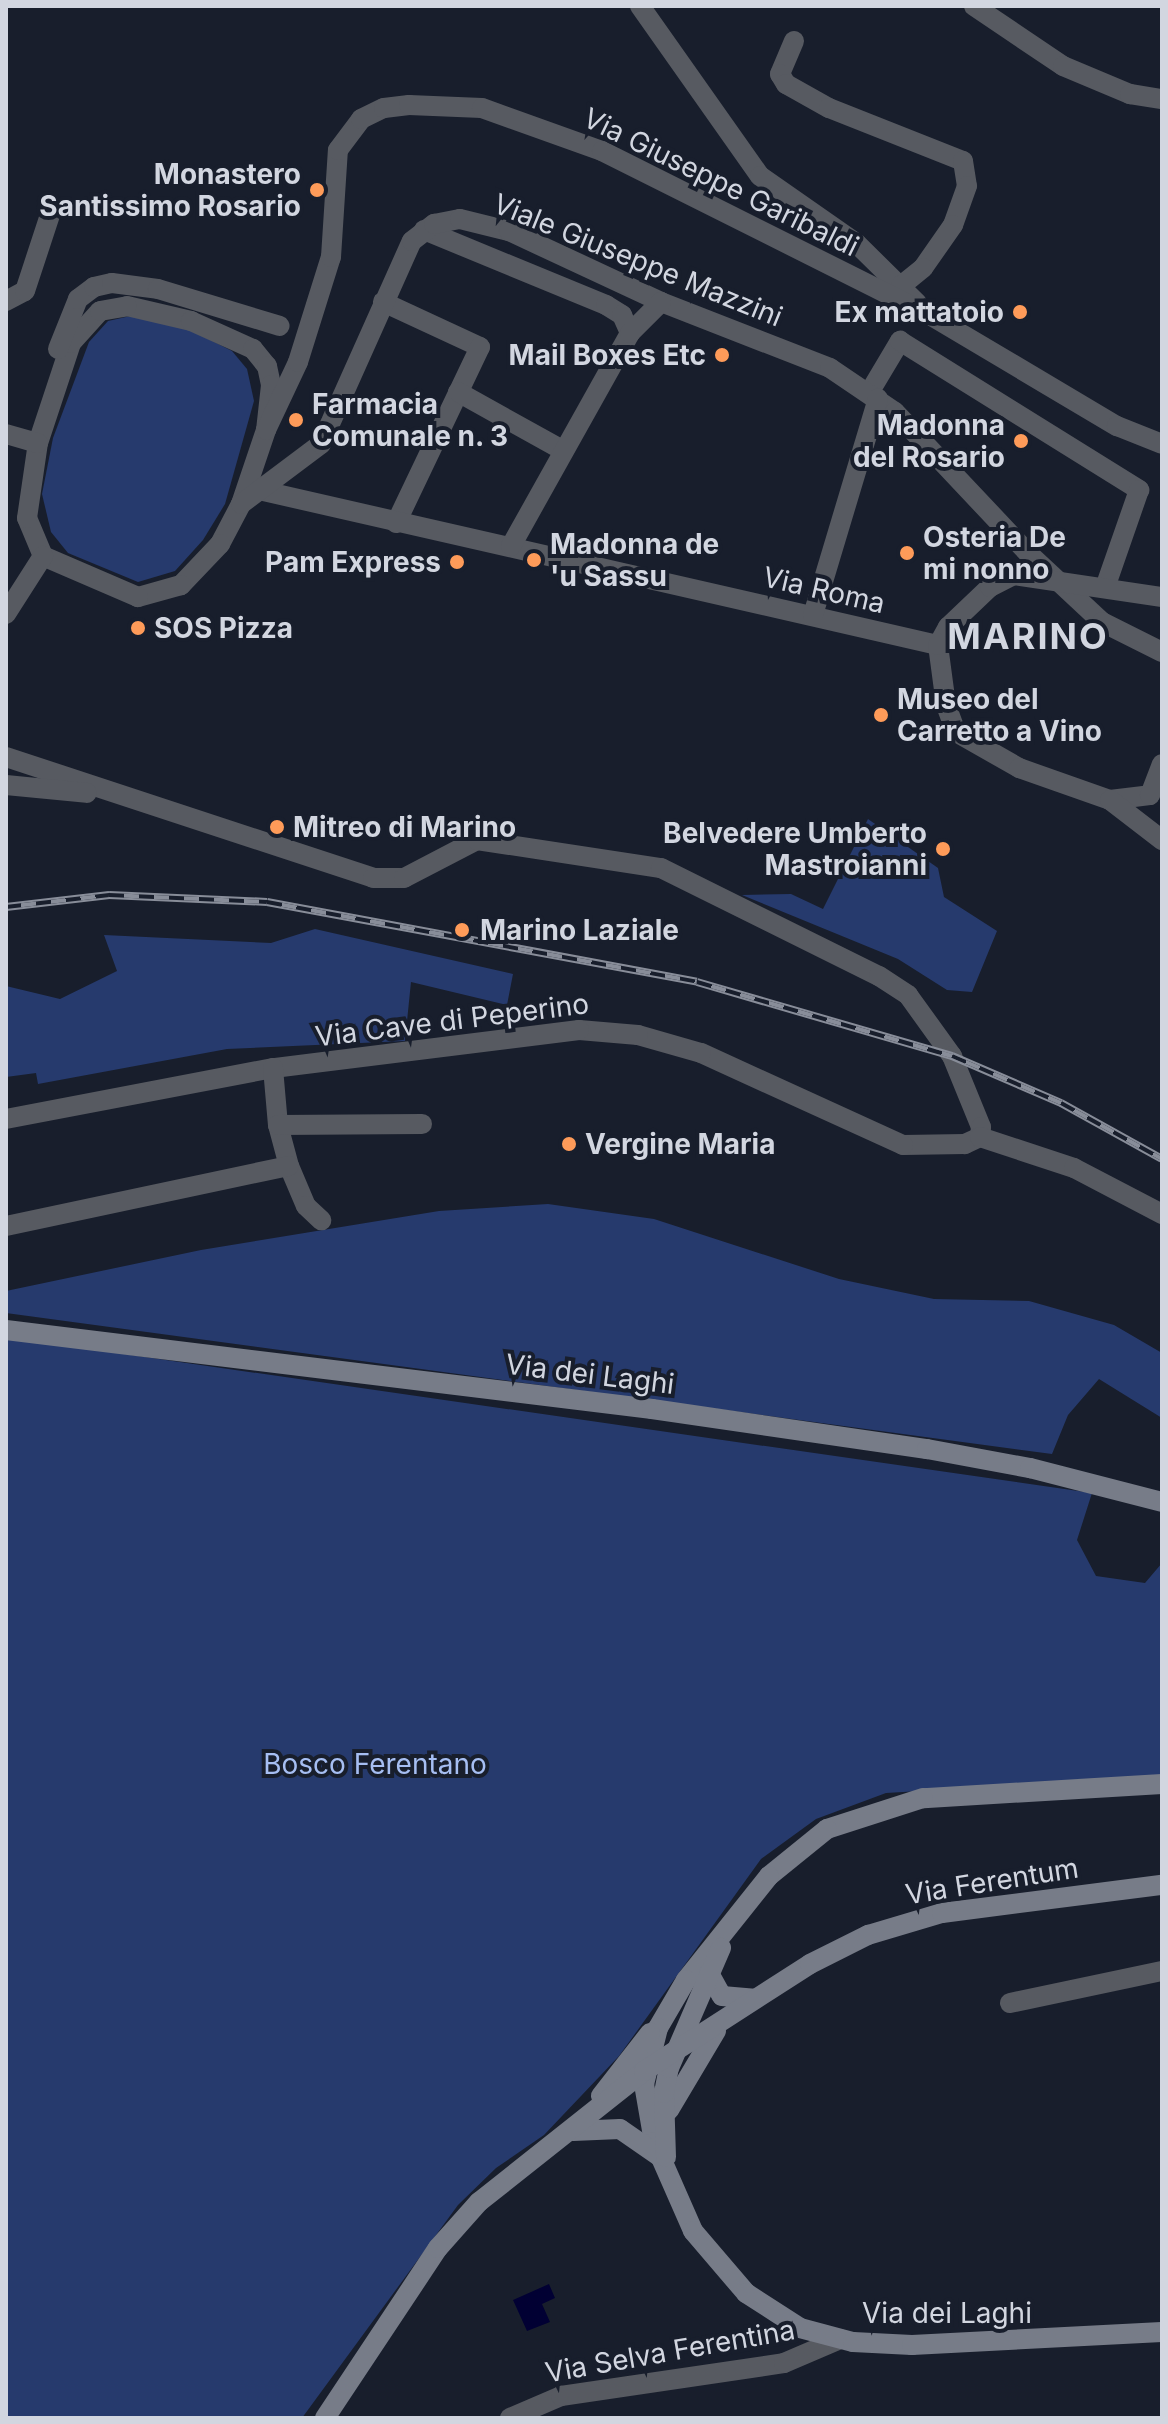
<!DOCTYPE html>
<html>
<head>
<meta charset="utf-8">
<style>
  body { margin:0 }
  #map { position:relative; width:1168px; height:2424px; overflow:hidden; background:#181e2c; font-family:Inter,sans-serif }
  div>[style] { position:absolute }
  .green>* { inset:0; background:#263a6d }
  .water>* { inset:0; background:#010033 }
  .street>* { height:20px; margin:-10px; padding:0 10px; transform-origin:10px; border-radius:10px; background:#575a61 }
  .secondary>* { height:20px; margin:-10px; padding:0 10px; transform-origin:10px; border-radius:10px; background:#777c88 }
  .rail>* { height:8px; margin-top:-4px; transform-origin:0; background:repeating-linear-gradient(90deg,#181e2c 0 15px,#888d99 0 30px); box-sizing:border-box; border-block:2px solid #888d99 }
  .dots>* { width:22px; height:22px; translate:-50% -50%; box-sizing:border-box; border:4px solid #181e2c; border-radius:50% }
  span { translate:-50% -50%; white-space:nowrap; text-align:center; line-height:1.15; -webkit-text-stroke:8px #181e2c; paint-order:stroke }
  .poi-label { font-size:28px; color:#d2d6e0; font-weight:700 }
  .right { translate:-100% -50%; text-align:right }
  .left { translate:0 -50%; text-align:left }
  .street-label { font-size:28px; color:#d2d6e0 }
  .park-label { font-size:28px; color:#a6bef2 }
  .district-label { font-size:36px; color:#d2d6e0; font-weight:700; letter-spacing:2px }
  .frame { position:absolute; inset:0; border:8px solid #d2d6e0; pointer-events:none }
</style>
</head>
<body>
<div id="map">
  <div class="green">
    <i style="clip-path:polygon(135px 315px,179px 324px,232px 351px,247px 369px,254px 401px,225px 504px,203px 540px,175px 571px,138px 582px,68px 553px,51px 532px,42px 494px,53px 438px,89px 342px,108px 321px)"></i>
    <i style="clip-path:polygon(868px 819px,938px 868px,944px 897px,997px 931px,972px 992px,947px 990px,898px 959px,742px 895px,791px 894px,823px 909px)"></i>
    <i style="clip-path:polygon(315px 929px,513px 974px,507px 1005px,411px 982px,405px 1041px,227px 1049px,38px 1084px,36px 1073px,6px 1077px,6px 986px,60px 999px,117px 971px,104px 935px,271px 943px)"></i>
    <i style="clip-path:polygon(548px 1204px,654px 1219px,839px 1279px,934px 1299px,1029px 1301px,1114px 1325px,1162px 1353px,1162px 1418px,1099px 1379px,1068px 1415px,1052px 1454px,6px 1313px,6px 1291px,201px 1250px,439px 1211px)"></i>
    <i style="clip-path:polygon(6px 1337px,1092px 1493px,1077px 1540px,1096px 1576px,1145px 1583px,1162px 1563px,1162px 1777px,886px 1793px,816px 1819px,761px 1859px,619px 2056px,544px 2135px,496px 2168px,458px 2205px,302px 2418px,6px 2418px)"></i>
  </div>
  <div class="water">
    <i style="clip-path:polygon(549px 2284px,555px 2298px,542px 2304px,550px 2322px,527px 2331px,513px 2300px)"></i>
  </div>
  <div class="street">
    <i style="left:640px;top:6px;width:208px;rotate:54.8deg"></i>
    <i style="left:760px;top:176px;width:117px;rotate:34.9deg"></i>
    <i style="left:856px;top:243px;width:86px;rotate:44.5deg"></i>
    <i style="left:974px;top:6px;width:107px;rotate:34deg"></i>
    <i style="left:1063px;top:66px;width:73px;rotate:22.7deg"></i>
    <i style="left:1130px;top:94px;width:32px;rotate:9deg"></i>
    <i style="left:794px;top:41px;width:36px;rotate:113deg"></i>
    <i style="left:780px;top:74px;width:12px;rotate:59deg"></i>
    <i style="left:786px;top:84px;width:49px;rotate:29.2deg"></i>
    <i style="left:829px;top:108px;width:144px;rotate:21.6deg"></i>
    <i style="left:963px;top:161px;width:25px;rotate:81deg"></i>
    <i style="left:967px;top:186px;width:41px;rotate:109.7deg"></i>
    <i style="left:953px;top:225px;width:52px;rotate:124.9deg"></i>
    <i style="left:923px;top:268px;width:28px;rotate:141deg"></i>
    <i style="left:424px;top:230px;width:197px;rotate:22.4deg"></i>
    <i style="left:606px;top:305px;width:19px;rotate:32deg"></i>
    <i style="left:622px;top:315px;width:20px;rotate:66deg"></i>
    <i style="left:6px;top:301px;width:21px;rotate:-28deg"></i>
    <i style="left:25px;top:291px;width:89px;rotate:-71.8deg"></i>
    <i style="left:383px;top:302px;width:107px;rotate:24.9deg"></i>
    <i style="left:480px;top:347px;width:195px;rotate:115.5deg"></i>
    <i style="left:127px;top:306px;width:66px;rotate:13.2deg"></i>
    <i style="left:191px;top:321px;width:68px;rotate:24.3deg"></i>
    <i style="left:253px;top:349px;width:22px;rotate:51deg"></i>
    <i style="left:267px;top:366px;width:19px;rotate:78deg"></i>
    <i style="left:271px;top:385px;width:45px;rotate:96.3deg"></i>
    <i style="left:266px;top:430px;width:78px;rotate:108.7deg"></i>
    <i style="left:241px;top:504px;width:45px;rotate:117.7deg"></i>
    <i style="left:220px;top:544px;width:57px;rotate:133.6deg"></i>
    <i style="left:181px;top:585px;width:45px;rotate:164.4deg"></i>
    <i style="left:138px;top:597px;width:103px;rotate:-156.7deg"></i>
    <i style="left:43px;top:556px;width:41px;rotate:-112.8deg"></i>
    <i style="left:27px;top:518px;width:76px;rotate:-81.7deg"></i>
    <i style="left:38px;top:443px;width:105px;rotate:-71.7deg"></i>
    <i style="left:71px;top:343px;width:43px;rotate:-47.8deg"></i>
    <i style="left:100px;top:311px;width:27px;rotate:-10deg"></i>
    <i style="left:58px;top:349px;width:54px;rotate:-68.2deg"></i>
    <i style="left:78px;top:299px;width:20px;rotate:-37deg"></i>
    <i style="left:94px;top:287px;width:18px;rotate:-13deg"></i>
    <i style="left:112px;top:283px;width:46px;rotate:7.4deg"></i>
    <i style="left:158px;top:289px;width:127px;rotate:16.9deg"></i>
    <i style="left:458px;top:392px;width:121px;rotate:29.1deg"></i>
    <i style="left:869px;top:393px;width:61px;rotate:-59.2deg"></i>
    <i style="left:900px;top:341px;width:282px;rotate:31.9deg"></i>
    <i style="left:1139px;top:490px;width:101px;rotate:109.2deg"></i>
    <i style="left:266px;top:430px;width:75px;rotate:-64.8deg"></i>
    <i style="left:298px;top:362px;width:110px;rotate:-72.6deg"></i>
    <i style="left:331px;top:257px;width:107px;rotate:-86.3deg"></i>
    <i style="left:338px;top:150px;width:39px;rotate:-53deg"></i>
    <i style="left:361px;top:119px;width:25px;rotate:-26deg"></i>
    <i style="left:384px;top:108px;width:25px;rotate:-7deg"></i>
    <i style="left:409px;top:105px;width:73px;rotate:2.4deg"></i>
    <i style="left:482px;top:108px;width:127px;rotate:19.7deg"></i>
    <i style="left:602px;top:151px;width:364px;rotate:26.6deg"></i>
    <i style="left:928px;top:314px;width:220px;rotate:30.7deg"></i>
    <i style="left:1117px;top:426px;width:48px;rotate:21.8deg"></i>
    <i style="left:6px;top:434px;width:33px;rotate:16deg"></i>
    <i style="left:259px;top:490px;width:696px;rotate:12.86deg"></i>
    <i style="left:241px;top:504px;width:100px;rotate:-36.9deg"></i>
    <i style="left:321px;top:444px;width:222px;rotate:-65.9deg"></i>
    <i style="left:412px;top:241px;width:28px;rotate:-38deg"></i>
    <i style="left:434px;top:224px;width:26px;rotate:-11deg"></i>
    <i style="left:460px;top:219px;width:50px;rotate:13.8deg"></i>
    <i style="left:509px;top:231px;width:168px;rotate:25deg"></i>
    <i style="left:661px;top:302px;width:181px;rotate:21.3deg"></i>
    <i style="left:830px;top:368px;width:78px;rotate:34.1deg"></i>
    <i style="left:895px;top:412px;width:194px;rotate:46.7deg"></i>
    <i style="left:1028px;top:553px;width:101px;rotate:43deg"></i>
    <i style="left:1102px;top:622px;width:67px;rotate:26.6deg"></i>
    <i style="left:511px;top:546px;width:244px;rotate:-60.8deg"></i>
    <i style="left:630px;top:333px;width:44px;rotate:-45deg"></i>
    <i style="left:6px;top:614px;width:69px;rotate:-57.5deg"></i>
    <i style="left:813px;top:615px;width:226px;rotate:-73.3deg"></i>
    <i style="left:938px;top:645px;width:61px;rotate:82.4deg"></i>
    <i style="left:946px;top:705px;width:29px;rotate:70deg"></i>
    <i style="left:956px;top:732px;width:73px;rotate:29.7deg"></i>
    <i style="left:1019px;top:768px;width:96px;rotate:19.4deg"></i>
    <i style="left:1110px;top:800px;width:40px;rotate:-7.1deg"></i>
    <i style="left:1150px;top:795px;width:33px;rotate:-69deg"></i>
    <i style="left:938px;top:645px;width:21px;rotate:-61deg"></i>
    <i style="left:948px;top:627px;width:58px;rotate:-43.6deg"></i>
    <i style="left:990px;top:587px;width:27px;rotate:-27deg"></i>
    <i style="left:1014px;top:575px;width:150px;rotate:8.5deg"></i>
    <i style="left:6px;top:757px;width:386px;rotate:18.2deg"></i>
    <i style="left:373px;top:878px;width:31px"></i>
    <i style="left:404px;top:878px;width:82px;rotate:-27.5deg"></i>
    <i style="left:477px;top:840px;width:186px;rotate:8.7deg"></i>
    <i style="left:661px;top:868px;width:243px;rotate:26.4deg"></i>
    <i style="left:879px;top:976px;width:35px;rotate:33deg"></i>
    <i style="left:908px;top:995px;width:75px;rotate:54.2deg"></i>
    <i style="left:952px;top:1056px;width:77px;rotate:67.8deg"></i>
    <i style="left:981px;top:1127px;width:10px;rotate:96deg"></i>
    <i style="left:980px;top:1137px;width:17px;rotate:155deg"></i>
    <i style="left:965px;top:1144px;width:62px;rotate:179.1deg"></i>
    <i style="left:903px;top:1145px;width:222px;rotate:-155.5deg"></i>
    <i style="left:701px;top:1053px;width:66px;rotate:-164.1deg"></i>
    <i style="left:638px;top:1035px;width:59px;rotate:-175.2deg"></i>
    <i style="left:579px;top:1030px;width:308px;rotate:172.9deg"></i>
    <i style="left:273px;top:1068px;width:272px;rotate:169.2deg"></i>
    <i style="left:6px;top:785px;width:81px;rotate:5.6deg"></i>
    <i style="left:1110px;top:800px;width:66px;rotate:37.6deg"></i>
    <i style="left:273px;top:1068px;width:57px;rotate:85deg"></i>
    <i style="left:278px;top:1125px;width:42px;rotate:75deg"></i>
    <i style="left:289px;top:1166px;width:43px;rotate:67deg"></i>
    <i style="left:306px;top:1206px;width:21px;rotate:43deg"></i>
    <i style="left:278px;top:1125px;width:144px;rotate:-0.4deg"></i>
    <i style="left:980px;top:1137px;width:99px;rotate:18.3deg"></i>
    <i style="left:1074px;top:1168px;width:99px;rotate:27.6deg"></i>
    <i style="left:6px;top:1226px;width:289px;rotate:-12deg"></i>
    <i style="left:1010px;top:2003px;width:155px;rotate:-11.9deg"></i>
    <i style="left:510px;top:2418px;width:56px;rotate:-23.3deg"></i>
    <i style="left:561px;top:2396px;width:225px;rotate:-8.4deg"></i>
    <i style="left:784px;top:2363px;width:61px;rotate:-23.2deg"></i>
  </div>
  <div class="secondary">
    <i style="left:6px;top:1330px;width:651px;rotate:6.97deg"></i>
    <i style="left:652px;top:1409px;width:278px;rotate:8.3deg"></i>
    <i style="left:927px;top:1449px;width:105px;rotate:10.5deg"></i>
    <i style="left:1030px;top:1468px;width:136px;rotate:14.4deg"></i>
    <i style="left:1162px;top:1784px;width:239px;rotate:176.6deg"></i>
    <i style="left:923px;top:1798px;width:101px;rotate:162.1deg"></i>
    <i style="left:827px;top:1829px;width:75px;rotate:141deg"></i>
    <i style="left:769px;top:1876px;width:133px;rotate:128.6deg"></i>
    <i style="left:686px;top:1980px;width:56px;rotate:120.3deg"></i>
    <i style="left:658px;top:2028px;width:58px;rotate:104deg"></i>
    <i style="left:644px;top:2084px;width:59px;rotate:80.2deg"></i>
    <i style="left:654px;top:2142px;width:97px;rotate:66.3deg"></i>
    <i style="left:693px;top:2231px;width:82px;rotate:49.5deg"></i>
    <i style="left:746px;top:2293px;width:64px;rotate:32.9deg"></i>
    <i style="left:800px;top:2328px;width:55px;rotate:14.8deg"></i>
    <i style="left:853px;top:2342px;width:59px;rotate:2.9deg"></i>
    <i style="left:912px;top:2345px;width:250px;rotate:-3deg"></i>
    <i style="left:709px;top:1973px;width:26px;rotate:61deg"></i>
    <i style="left:722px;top:1996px;width:32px;rotate:5deg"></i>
    <i style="left:601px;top:2096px;width:80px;rotate:-52.1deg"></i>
    <i style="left:669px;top:2110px;width:92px;rotate:-59.3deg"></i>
    <i style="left:573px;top:2131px;width:47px;rotate:-2.4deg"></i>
    <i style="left:620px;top:2129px;width:47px;rotate:34.7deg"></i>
    <i style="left:666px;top:2157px;width:64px;rotate:-91.8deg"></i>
    <i style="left:664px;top:2093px;width:25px;rotate:-79deg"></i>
    <i style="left:669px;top:2068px;width:131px;rotate:-66.6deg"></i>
    <i style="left:325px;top:2418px;width:204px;rotate:-56.4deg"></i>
    <i style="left:438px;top:2248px;width:62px;rotate:-48.3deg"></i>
    <i style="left:479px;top:2202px;width:211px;rotate:-38.4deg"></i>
    <i style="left:644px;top:2071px;width:197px;rotate:-32.8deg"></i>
    <i style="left:810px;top:1964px;width:65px;rotate:-26.6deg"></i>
    <i style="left:868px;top:1935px;width:77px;rotate:-16.6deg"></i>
    <i style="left:942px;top:1913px;width:222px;rotate:-7.3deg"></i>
  </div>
  <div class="rail">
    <i style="left:6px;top:907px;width:104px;rotate:-6.6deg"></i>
    <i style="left:109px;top:895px;width:158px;rotate:2.5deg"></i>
    <i style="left:267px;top:902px;width:437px;rotate:10.5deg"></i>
    <i style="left:697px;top:982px;width:266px;rotate:16.2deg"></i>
    <i style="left:952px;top:1056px;width:119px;rotate:23.3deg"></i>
    <i style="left:1061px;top:1103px;width:115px;rotate:29deg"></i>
  </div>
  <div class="dots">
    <i style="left:317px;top:190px;background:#fe9b59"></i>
    <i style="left:1020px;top:312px;background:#fe9b59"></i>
    <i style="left:722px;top:355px;background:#fe9b59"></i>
    <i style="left:296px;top:420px;background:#fe9b59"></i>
    <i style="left:1021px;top:441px;background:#fe9b59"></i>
    <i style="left:907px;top:553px;background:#fe9b59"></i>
    <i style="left:534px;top:560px;background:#fe9b59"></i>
    <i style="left:457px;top:562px;background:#fe9b59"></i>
    <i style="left:138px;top:628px;background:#fe9b59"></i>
    <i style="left:881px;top:715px;background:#fe9b59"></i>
    <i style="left:277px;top:827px;background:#fe9b59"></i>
    <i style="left:943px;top:849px;background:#fe9b59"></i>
    <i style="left:462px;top:930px;background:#fe9b59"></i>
    <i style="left:569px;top:1144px;background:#fe9b59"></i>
  </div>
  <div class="poi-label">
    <span class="right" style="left:301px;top:190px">Monastero<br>Santissimo Rosario</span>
    <span class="right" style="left:1004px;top:312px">Ex mattatoio</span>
    <span class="right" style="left:706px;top:355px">Mail Boxes Etc</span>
    <span class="left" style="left:312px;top:420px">Farmacia<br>Comunale n. 3</span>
    <span class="right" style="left:1005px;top:441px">Madonna<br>del Rosario</span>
    <span class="left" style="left:923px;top:553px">Osteria De<br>mi nonno</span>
    <span class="left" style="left:550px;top:560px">Madonna de<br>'u Sassu</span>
    <span class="right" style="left:441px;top:562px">Pam Express</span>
    <span class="left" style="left:154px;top:628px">SOS Pizza</span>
    <span class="left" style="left:897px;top:715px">Museo del<br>Carretto a Vino</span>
    <span class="left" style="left:293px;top:827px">Mitreo di Marino</span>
    <span class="right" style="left:927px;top:849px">Belvedere Umberto<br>Mastroianni</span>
    <span class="left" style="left:480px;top:930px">Marino Laziale</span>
    <span class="left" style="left:585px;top:1144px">Vergine Maria</span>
  </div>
  <div class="street-label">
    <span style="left:721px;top:182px;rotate:26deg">Via Giuseppe Garibaldi</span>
    <span style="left:638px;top:260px;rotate:22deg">Viale Giuseppe Mazzini</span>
    <span style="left:824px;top:590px;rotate:13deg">Via Roma</span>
    <span style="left:452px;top:1020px;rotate:-7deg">Via Cave di Peperino</span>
    <span style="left:590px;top:1374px;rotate:7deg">Via dei Laghi</span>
    <span style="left:992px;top:1881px;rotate:-9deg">Via Ferentum</span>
    <span style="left:947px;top:2313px">Via dei Laghi</span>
    <span style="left:670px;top:2351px;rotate:-10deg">Via Selva Ferentina</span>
  </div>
  <div class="park-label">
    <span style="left:375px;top:1764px">Bosco Ferentano</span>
  </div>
  <div class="district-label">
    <span style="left:1028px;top:637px">MARINO</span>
  </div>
  <div class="frame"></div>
</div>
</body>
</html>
